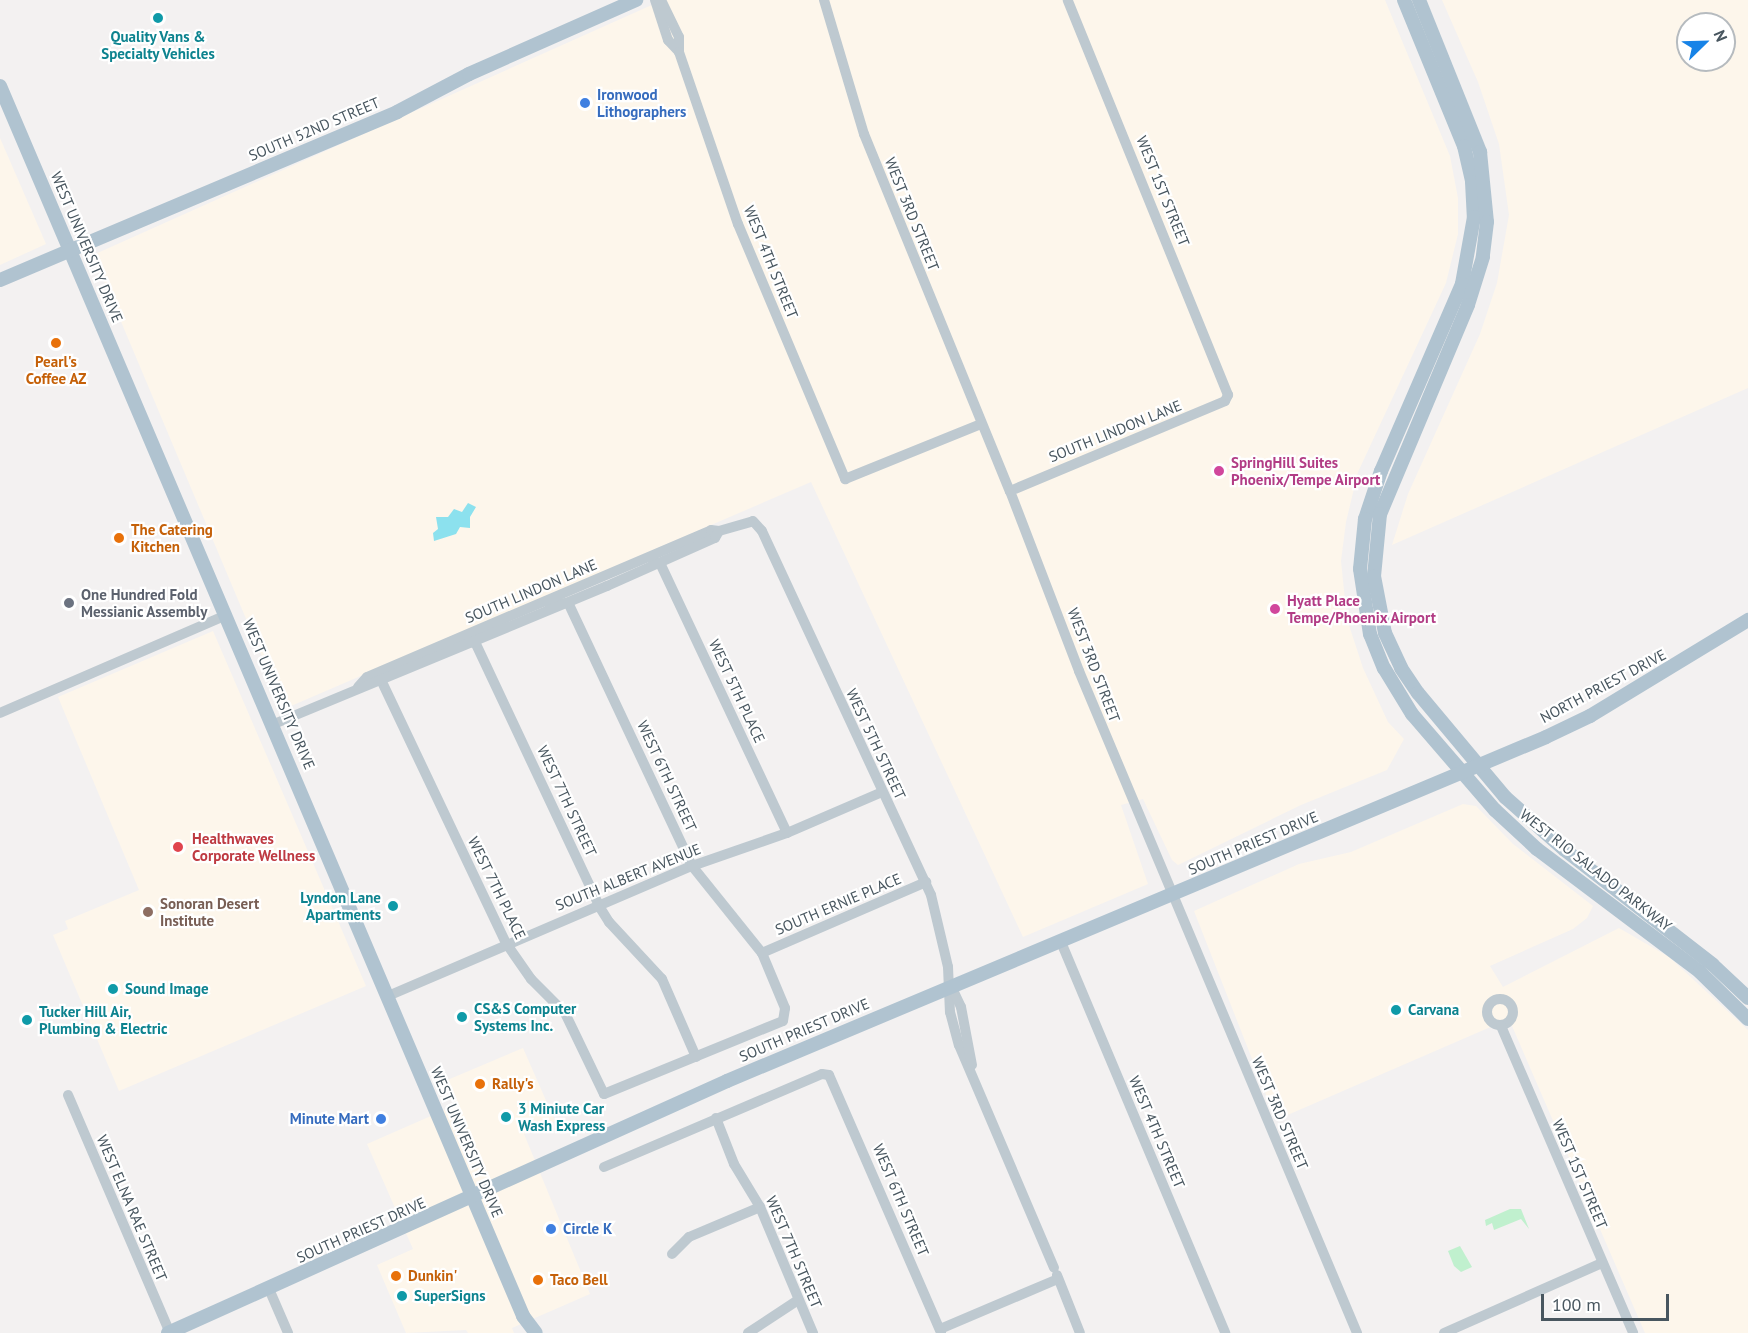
<!DOCTYPE html>
<html>
<head>
<meta charset="utf-8">
<style>
  body { margin:0 }
  #map { position:relative; width:1748px; height:1333px; overflow:hidden; background:#f3f1f1; font-family:"PT Sans",sans-serif }
  div>[style] { position:absolute }
  .commercial>* { inset:0; background:#fdf6eb }
  .green>* { inset:0; background:#c0f0ce }
  .water>* { inset:0; background:#8ce1ee }
  .minor>* { height:10px; margin:-5px; padding:0 5px; transform-origin:5px; border-radius:5px; background:#bec9d0 }
  .minor>.ring { margin:-5px; padding:0; box-sizing:content-box; background:none; border:10px solid #bec9d0; border-radius:50% }
  .major>* { height:14px; margin:-7px; padding:0 7px; transform-origin:7px; border-radius:7px; background:#b0c3d0 }
  .dots>* { width:16px; height:16px; translate:-50% -50%; box-sizing:border-box; border:3px solid #fff; border-radius:50% }
  span { translate:-50% -50%; white-space:nowrap; text-align:center; line-height:1.15; -webkit-text-stroke:4.5px #fff; paint-order:stroke }
  .culture-label { font-size:15px; color:#0d838f; font-weight:700 }
  .right { translate:-100% -50%; text-align:right }
  .left { translate:0 -50%; text-align:left }
  .shop-label { font-size:15px; color:#366cbe; font-weight:700 }
  .street-label { font-size:15px; color:#48565f }
  .food-label { font-size:15px; color:#c56008; font-weight:700 }
  .hotel-label { font-size:15px; color:#b23c85; font-weight:700 }
  .worship-label { font-size:15px; color:#5b616d; font-weight:700 }
  .health-label { font-size:15px; color:#be3a42; font-weight:700 }
  .education-label { font-size:15px; color:#785e54; font-weight:700 }
  .north { position:absolute; left:1676px; top:12px; width:60px; height:60px; box-sizing:border-box; background:#fff; border:2px solid #b6bbbf; border-radius:50%; rotate:67deg; font-size:16px; font-weight:700; line-height:24px; text-align:center; color:#48565f }
  .north::after { content:''; display:block; margin:auto; width:21px; height:27px; background:#1783e7; clip-path:polygon(50% 0,100% 100%,50% 72%,0 100%) }
  .scale { position:absolute; left:1541px; top:1294px; width:128px; height:27px; box-sizing:border-box; border:3px solid #48565f; border-top:0; padding-left:8px; font-size:18px; line-height:21px; white-space:nowrap; color:#48565f; -webkit-text-stroke:4px #fff; paint-order:stroke }
</style>
</head>
<body>
<div id="map">
  <div class="commercial">
    <i style="clip-path:polygon(663px 0,1385px 0,1450px 156px,1458px 198px,1458px 234px,1446px 283px,1358px 472px,1346px 522px,1341px 561px,1347px 619px,1363px 668px,1388px 722px,1404px 739px,1387px 770px,1301px 805px,1178px 865px,1172px 860px,1143px 799px,1121px 805px,1148px 884px,1023px 937px,811px 482px,284px 709px,93px 255px)"></i>
    <i style="clip-path:polygon(evenodd,1442px 0,1748px 0,1748px 388px,1392px 545px,1408px 494px,1480px 334px,1497px 283px,1509px 215px,1499px 144px,1478px 82px,1442px 0,1688px 24px,1724px 24px,1724px 60px,1688px 60px,1688px 24px)"></i>
    <i style="clip-path:polygon(0 138px,46px 244px,0 265px)"></i>
    <i style="clip-path:polygon(213px 631px,366px 986px,119px 1091px,53px 935px,68px 929px,65px 921px,139px 890px,58px 697px)"></i>
    <i style="clip-path:polygon(1463px 804px,1476px 806px,1513px 844px,1593px 906px,1587px 918px,1573px 929px,1490px 966px,1503px 987px,1619px 928px,1669px 957px,1748px 1030px,1748px 1333px,1645px 1333px,1509px 1019px,1276px 1120px,1194px 911px,1299px 864px,1351px 852px)"></i>
    <i style="clip-path:polygon(523px 1048px,555px 1121px,524px 1134px,590px 1294px,512px 1328px,514px 1333px,468px 1333px,466px 1330px,406px 1333px,377px 1265px,413px 1249px,367px 1144px,456px 1105px,445px 1081px)"></i>
  </div>
  <div class="green">
    <i style="clip-path:polygon(1510px 1209px,1521px 1209px,1529px 1229px,1521px 1219px,1494px 1230px,1492px 1223px,1486px 1226px,1485px 1220px)"></i>
    <i style="clip-path:polygon(1460px 1246px,1472px 1267px,1461px 1272px,1454px 1266px,1448px 1251px)"></i>
  </div>
  <div class="water">
    <i style="clip-path:polygon(468px 503px,476px 507px,470px 517px,470px 528px,460px 527px,456px 534px,434px 541px,433px 533px,438px 529px,436px 517px,448px 517px,454px 509px,462px 512px)"></i>
  </div>
  <div class="minor">
    <i style="left:655px;top:0;width:42px;rotate:72deg"></i>
    <i style="left:668px;top:40px;width:16px;rotate:47deg"></i>
    <i style="left:661px;top:0;width:41px;rotate:64.1deg"></i>
    <i style="left:679px;top:37px;width:15px;rotate:90deg"></i>
    <i style="left:679px;top:52px;width:182px;rotate:71.1deg"></i>
    <i style="left:738px;top:224px;width:277px;rotate:67.2deg"></i>
    <i style="left:845px;top:479px;width:147px;rotate:-22deg"></i>
    <i style="left:824px;top:0;width:140px;rotate:73.4deg"></i>
    <i style="left:864px;top:134px;width:386px;rotate:67.8deg"></i>
    <i style="left:1010px;top:491px;width:193px;rotate:69deg"></i>
    <i style="left:1079px;top:671px;width:718px;rotate:67.22deg"></i>
    <i style="left:1010px;top:491px;width:233px;rotate:-22.7deg"></i>
    <i style="left:1225px;top:401px;width:7px;rotate:-63deg"></i>
    <i style="left:1228px;top:395px;width:426px;rotate:-112.1deg"></i>
    <i style="left:653px;top:563px;width:7px"></i>
    <i style="left:660px;top:563px;width:298px;rotate:64.8deg"></i>
    <i style="left:457px;top:644px;width:18px;rotate:-6deg"></i>
    <i style="left:475px;top:642px;width:292px;rotate:64.8deg"></i>
    <i style="left:599px;top:906px;width:19px;rotate:58deg"></i>
    <i style="left:609px;top:922px;width:78px;rotate:47.1deg"></i>
    <i style="left:662px;top:979px;width:85px;rotate:66.4deg"></i>
    <i style="left:382px;top:682px;width:289px;rotate:64.6deg"></i>
    <i style="left:506px;top:943px;width:44px;rotate:55.2deg"></i>
    <i style="left:531px;top:979px;width:48px;rotate:45deg"></i>
    <i style="left:565px;top:1013px;width:90px;rotate:64.3deg"></i>
    <i style="left:604px;top:1094px;width:193px;rotate:-22.2deg"></i>
    <i style="left:783px;top:1021px;width:13px;rotate:-81deg"></i>
    <i style="left:785px;top:1008px;width:60px;rotate:-112.7deg"></i>
    <i style="left:762px;top:953px;width:112px;rotate:-128.8deg"></i>
    <i style="left:692px;top:866px;width:291px;rotate:-115.2deg"></i>
    <i style="left:568px;top:603px;width:19px;rotate:177deg"></i>
    <i style="left:358px;top:687px;width:13px;rotate:-48deg"></i>
    <i style="left:367px;top:677px;width:374px;rotate:-23.1deg"></i>
    <i style="left:711px;top:530px;width:8px;rotate:7deg"></i>
    <i style="left:719px;top:531px;width:35px;rotate:-16deg"></i>
    <i style="left:753px;top:521px;width:13px;rotate:48deg"></i>
    <i style="left:762px;top:531px;width:401px;rotate:65.1deg"></i>
    <i style="left:931px;top:895px;width:74px;rotate:76.7deg"></i>
    <i style="left:948px;top:967px;width:45px;rotate:87.5deg"></i>
    <i style="left:950px;top:1012px;width:34px;rotate:75deg"></i>
    <i style="left:959px;top:1045px;width:242px;rotate:66.9deg"></i>
    <i style="left:0;top:713px;width:247px;rotate:-23.4deg"></i>
    <i style="left:274px;top:724px;width:360px;rotate:-22.5deg"></i>
    <i style="left:607px;top:586px;width:118px;rotate:-24deg"></i>
    <i style="left:715px;top:538px;width:8px;rotate:-60deg"></i>
    <i style="left:1061px;top:942px;width:424px;rotate:67.2deg"></i>
    <i style="left:762px;top:953px;width:179px;rotate:-23.4deg"></i>
    <i style="left:953px;top:990px;width:19px;rotate:65deg"></i>
    <i style="left:961px;top:1007px;width:59px;rotate:79.3deg"></i>
    <i style="left:388px;top:996px;width:331px;rotate:-23.2deg"></i>
    <i style="left:692px;top:866px;width:101px;rotate:-19.2deg"></i>
    <i style="left:787px;top:833px;width:103px;rotate:-23.3deg"></i>
    <i class="ring" style="left:1487px;top:999px;width:16px;height:16px"></i>
    <i style="left:1501px;top:1026px;width:334px;rotate:66.7deg"></i>
    <i style="left:68px;top:1095px;width:259px;rotate:66.8deg"></i>
    <i style="left:716px;top:1118px;width:49px;rotate:68.6deg"></i>
    <i style="left:734px;top:1164px;width:50px;rotate:58.8deg"></i>
    <i style="left:760px;top:1207px;width:137px;rotate:67.2deg"></i>
    <i style="left:604px;top:1167px;width:237px;rotate:-23.1deg"></i>
    <i style="left:822px;top:1074px;width:7px;rotate:8deg"></i>
    <i style="left:829px;top:1075px;width:281px;rotate:66.5deg"></i>
    <i style="left:672px;top:1254px;width:24px;rotate:-45deg"></i>
    <i style="left:689px;top:1237px;width:77px;rotate:-22.9deg"></i>
    <i style="left:1057px;top:1275px;width:62px;rotate:68.4deg"></i>
    <i style="left:269px;top:1289px;width:48px;rotate:66.6deg"></i>
    <i style="left:940px;top:1329px;width:128px;rotate:-23deg"></i>
    <i style="left:748px;top:1333px;width:60px;rotate:-33.4deg"></i>
    <i style="left:1444px;top:1333px;width:173px;rotate:-23.9deg"></i>
  </div>
  <div class="major">
    <i style="left:1404px;top:0;width:158px;rotate:67.7deg"></i>
    <i style="left:1464px;top:146px;width:37px;rotate:77deg"></i>
    <i style="left:1472px;top:182px;width:35px;rotate:87deg"></i>
    <i style="left:1474px;top:217px;width:68px;rotate:100.2deg"></i>
    <i style="left:1462px;top:284px;width:204px;rotate:113.4deg"></i>
    <i style="left:1381px;top:471px;width:51px;rotate:108.4deg"></i>
    <i style="left:1365px;top:519px;width:50px;rotate:95.7deg"></i>
    <i style="left:1360px;top:569px;width:66px;rotate:81.3deg"></i>
    <i style="left:1370px;top:634px;width:37px;rotate:68deg"></i>
    <i style="left:1384px;top:668px;width:54px;rotate:58.7deg"></i>
    <i style="left:1412px;top:714px;width:127px;rotate:49.2deg"></i>
    <i style="left:1495px;top:810px;width:57px;rotate:42.9deg"></i>
    <i style="left:1537px;top:849px;width:204px;rotate:37deg"></i>
    <i style="left:1700px;top:972px;width:67px;rotate:44.4deg"></i>
    <i style="left:1419px;top:0;width:164px;rotate:68.1deg"></i>
    <i style="left:1480px;top:152px;width:70px;rotate:84.3deg"></i>
    <i style="left:1487px;top:222px;width:35px;rotate:97deg"></i>
    <i style="left:1483px;top:257px;width:50px;rotate:107.4deg"></i>
    <i style="left:1468px;top:305px;width:227px;rotate:112.8deg"></i>
    <i style="left:1380px;top:514px;width:62px;rotate:95.5deg"></i>
    <i style="left:1374px;top:576px;width:58px;rotate:79.1deg"></i>
    <i style="left:1385px;top:633px;width:38px;rotate:65deg"></i>
    <i style="left:1401px;top:668px;width:30px;rotate:56deg"></i>
    <i style="left:1418px;top:693px;width:136px;rotate:50.1deg"></i>
    <i style="left:1505px;top:797px;width:80px;rotate:41.5deg"></i>
    <i style="left:1565px;top:850px;width:187px;rotate:37.8deg"></i>
    <i style="left:1713px;top:965px;width:48px;rotate:43.3deg"></i>
    <i style="left:0;top:86px;width:1337px;rotate:66.96deg"></i>
    <i style="left:523px;top:1316px;width:21px;rotate:53deg"></i>
    <i style="left:0;top:280px;width:431px;rotate:-22.9deg"></i>
    <i style="left:397px;top:112px;width:81px;rotate:-27.8deg"></i>
    <i style="left:469px;top:74px;width:183px;rotate:-23.9deg"></i>
    <i style="left:168px;top:1333px;width:613px;rotate:-24.27deg"></i>
    <i style="left:727px;top:1081px;width:888px;rotate:-22.78deg"></i>
    <i style="left:1546px;top:737px;width:49px;rotate:-25.5deg"></i>
    <i style="left:1590px;top:716px;width:185px;rotate:-31.3deg"></i>
  </div>
  <div class="dots">
    <i style="left:158px;top:18px;background:#0f9aa8"></i>
    <i style="left:585px;top:103px;background:#3f7fe0"></i>
    <i style="left:56px;top:343px;background:#e8710a"></i>
    <i style="left:1219px;top:471px;background:#d1479c"></i>
    <i style="left:119px;top:538px;background:#e8710a"></i>
    <i style="left:69px;top:603px;background:#6b7280"></i>
    <i style="left:1275px;top:609px;background:#d1479c"></i>
    <i style="left:178px;top:847px;background:#e0444e"></i>
    <i style="left:393px;top:906px;background:#0f9aa8"></i>
    <i style="left:148px;top:912px;background:#8d6e63"></i>
    <i style="left:113px;top:989px;background:#0f9aa8"></i>
    <i style="left:1396px;top:1010px;background:#0f9aa8"></i>
    <i style="left:462px;top:1017px;background:#0f9aa8"></i>
    <i style="left:27px;top:1020px;background:#0f9aa8"></i>
    <i style="left:480px;top:1084px;background:#e8710a"></i>
    <i style="left:506px;top:1117px;background:#0f9aa8"></i>
    <i style="left:381px;top:1119px;background:#3f7fe0"></i>
    <i style="left:551px;top:1229px;background:#3f7fe0"></i>
    <i style="left:396px;top:1276px;background:#e8710a"></i>
    <i style="left:538px;top:1280px;background:#e8710a"></i>
    <i style="left:402px;top:1296px;background:#0f9aa8"></i>
  </div>
  <div class="culture-label">
    <span style="left:158px;top:45px">Quality Vans &amp;<br>Specialty Vehicles</span>
    <span class="right" style="left:381px;top:906px">Lyndon Lane<br>Apartments</span>
    <span class="left" style="left:125px;top:989px">Sound Image</span>
    <span class="left" style="left:474px;top:1017px">CS&amp;S Computer<br>Systems Inc.</span>
    <span class="left" style="left:1408px;top:1010px">Carvana</span>
    <span class="left" style="left:39px;top:1020px">Tucker Hill Air,<br>Plumbing &amp; Electric</span>
    <span class="left" style="left:518px;top:1117px">3 Miniute Car<br>Wash Express</span>
    <span class="left" style="left:414px;top:1296px">SuperSigns</span>
  </div>
  <div class="shop-label">
    <span class="left" style="left:597px;top:103px">Ironwood<br>Lithographers</span>
    <span class="right" style="left:369px;top:1119px">Minute Mart</span>
    <span class="left" style="left:563px;top:1229px">Circle K</span>
  </div>
  <div class="street-label">
    <span style="left:314px;top:129px;rotate:-23deg">SOUTH 52ND STREET</span>
    <span style="left:1163px;top:191px;rotate:68deg">WEST 1ST STREET</span>
    <span style="left:912px;top:214px;rotate:68deg">WEST 3RD STREET</span>
    <span style="left:87px;top:247px;rotate:67deg">WEST UNIVERSITY DRIVE</span>
    <span style="left:771px;top:262px;rotate:68deg">WEST 4TH STREET</span>
    <span style="left:1115px;top:431px;rotate:-22deg">SOUTH LINDON LANE</span>
    <span style="left:531px;top:591px;rotate:-23deg">SOUTH LINDON LANE</span>
    <span style="left:1094px;top:665px;rotate:69deg">WEST 3RD STREET</span>
    <span style="left:1603px;top:686px;rotate:-28deg">NORTH PRIEST DRIVE</span>
    <span style="left:737px;top:691px;rotate:65deg">WEST 5TH PLACE</span>
    <span style="left:279px;top:694px;rotate:67deg">WEST UNIVERSITY DRIVE</span>
    <span style="left:876px;top:744px;rotate:65deg">WEST 5TH STREET</span>
    <span style="left:667px;top:776px;rotate:65deg">WEST 6TH STREET</span>
    <span style="left:567px;top:801px;rotate:65deg">WEST 7TH STREET</span>
    <span style="left:1253px;top:843px;rotate:-23deg">SOUTH PRIEST DRIVE</span>
    <span style="left:1596px;top:870px;rotate:38deg">WEST RIO SALADO PARKWAY</span>
    <span style="left:628px;top:877px;rotate:-22deg">SOUTH ALBERT AVENUE</span>
    <span style="left:497px;top:888px;rotate:64deg">WEST 7TH PLACE</span>
    <span style="left:838px;top:904px;rotate:-23deg">SOUTH ERNIE PLACE</span>
    <span style="left:804px;top:1030px;rotate:-23deg">SOUTH PRIEST DRIVE</span>
    <span style="left:1280px;top:1113px;rotate:67deg">WEST 3RD STREET</span>
    <span style="left:1157px;top:1132px;rotate:67deg">WEST 4TH STREET</span>
    <span style="left:467px;top:1142px;rotate:67deg">WEST UNIVERSITY DRIVE</span>
    <span style="left:1580px;top:1174px;rotate:67deg">WEST 1ST STREET</span>
    <span style="left:901px;top:1200px;rotate:67deg">WEST 6TH STREET</span>
    <span style="left:132px;top:1208px;rotate:67deg">WEST ELNA RAE STREET</span>
    <span style="left:361px;top:1230px;rotate:-24deg">SOUTH PRIEST DRIVE</span>
    <span style="left:794px;top:1252px;rotate:67deg">WEST 7TH STREET</span>
  </div>
  <div class="food-label">
    <span style="left:56px;top:370px">Pearl's<br>Coffee AZ</span>
    <span class="left" style="left:131px;top:538px">The Catering<br>Kitchen</span>
    <span class="left" style="left:492px;top:1084px">Rally's</span>
    <span class="left" style="left:408px;top:1276px">Dunkin'</span>
    <span class="left" style="left:550px;top:1280px">Taco Bell</span>
  </div>
  <div class="hotel-label">
    <span class="left" style="left:1231px;top:471px">SpringHill Suites<br>Phoenix/Tempe Airport</span>
    <span class="left" style="left:1287px;top:609px">Hyatt Place<br>Tempe/Phoenix Airport</span>
  </div>
  <div class="worship-label">
    <span class="left" style="left:81px;top:603px">One Hundred Fold<br>Messianic Assembly</span>
  </div>
  <div class="health-label">
    <span class="left" style="left:192px;top:847px">Healthwaves<br>Corporate Wellness</span>
  </div>
  <div class="education-label">
    <span class="left" style="left:160px;top:912px">Sonoran Desert<br>Institute</span>
  </div>
  <div class="north">N</div>
  <div class="scale">100 m</div>
</div>
</body>
</html>
